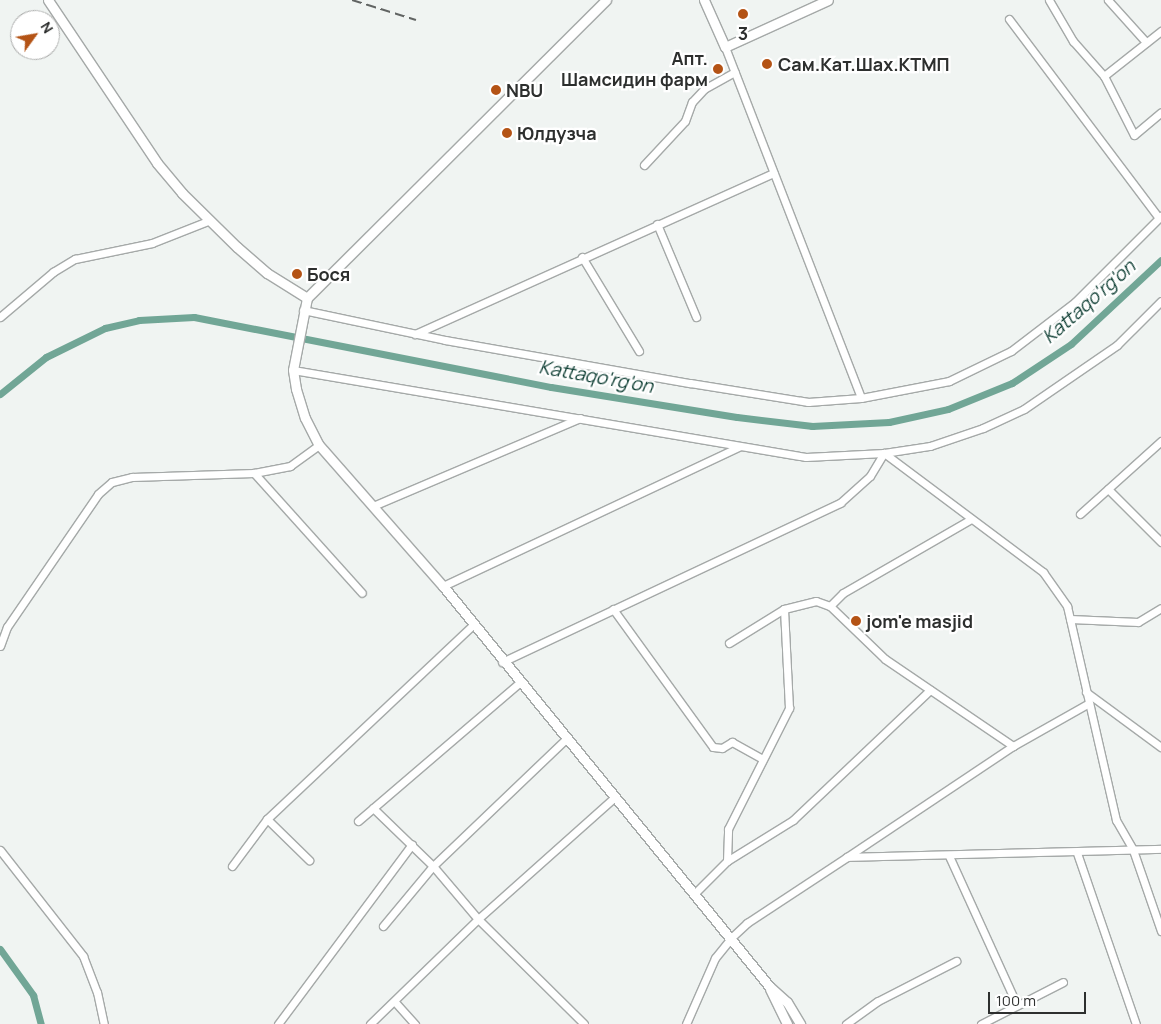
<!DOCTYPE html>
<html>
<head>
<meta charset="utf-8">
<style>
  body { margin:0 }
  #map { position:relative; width:1161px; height:1024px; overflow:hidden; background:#f0f4f2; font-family:Manrope,sans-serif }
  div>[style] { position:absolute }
  .canal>* { height:7px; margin:-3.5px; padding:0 3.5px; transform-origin:3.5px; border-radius:3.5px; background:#71a696 }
  .roads { filter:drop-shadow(1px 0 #a5a9a8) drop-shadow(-1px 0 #a5a9a8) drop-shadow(0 1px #a5a9a8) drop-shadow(0 -1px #a5a9a8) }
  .minor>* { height:7px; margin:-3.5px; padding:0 3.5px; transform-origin:3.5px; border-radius:3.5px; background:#fff }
  .major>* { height:9px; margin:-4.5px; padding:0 4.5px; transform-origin:4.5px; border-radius:4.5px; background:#fff }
  .rail>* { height:2px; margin-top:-1px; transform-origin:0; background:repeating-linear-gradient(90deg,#616463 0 10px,transparent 0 15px) }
  .dots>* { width:14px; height:14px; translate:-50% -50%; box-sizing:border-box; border:2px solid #fff; border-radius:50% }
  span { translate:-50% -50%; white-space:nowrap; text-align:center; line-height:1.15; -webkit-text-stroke:4.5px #fff; paint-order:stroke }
  .poi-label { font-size:18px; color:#2d2f2e; font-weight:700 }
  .right { translate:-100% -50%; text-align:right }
  .left { translate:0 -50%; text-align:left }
  .water-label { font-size:19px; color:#0f3f34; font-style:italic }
  .north { position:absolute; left:10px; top:10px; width:50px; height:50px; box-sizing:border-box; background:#fff; border:1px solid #abacab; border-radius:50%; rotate:58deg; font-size:14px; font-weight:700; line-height:20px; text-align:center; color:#2d2f2e }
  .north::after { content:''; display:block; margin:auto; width:18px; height:22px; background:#b45315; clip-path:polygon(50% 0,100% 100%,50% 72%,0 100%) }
  .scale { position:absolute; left:988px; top:992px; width:98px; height:22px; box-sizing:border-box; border:2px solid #2d2f2e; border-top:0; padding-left:6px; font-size:15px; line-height:18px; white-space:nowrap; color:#2d2f2e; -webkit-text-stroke:4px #fff; paint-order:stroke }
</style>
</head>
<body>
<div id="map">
  <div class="canal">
    <i style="left:0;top:394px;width:59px;rotate:-38.8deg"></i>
    <i style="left:46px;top:357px;width:66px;rotate:-26.2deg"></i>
    <i style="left:105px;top:328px;width:35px;rotate:-13deg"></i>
    <i style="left:139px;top:320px;width:55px;rotate:-3.1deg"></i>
    <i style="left:194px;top:317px;width:364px;rotate:11.1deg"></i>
    <i style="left:551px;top:387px;width:188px;rotate:9.2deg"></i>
    <i style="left:737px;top:417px;width:76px;rotate:6.8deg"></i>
    <i style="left:812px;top:426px;width:77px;rotate:-3deg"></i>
    <i style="left:889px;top:422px;width:60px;rotate:-12.4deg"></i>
    <i style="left:948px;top:409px;width:69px;rotate:-22.1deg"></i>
    <i style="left:1012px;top:383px;width:71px;rotate:-33.5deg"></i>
    <i style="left:1071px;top:344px;width:123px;rotate:-43deg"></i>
    <i style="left:0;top:949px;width:57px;rotate:54.3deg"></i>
    <i style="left:33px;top:995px;width:30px;rotate:75deg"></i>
  </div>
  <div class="roads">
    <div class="minor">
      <i style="left:1049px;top:0;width:48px;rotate:59.7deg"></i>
      <i style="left:1073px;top:41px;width:47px;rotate:48.5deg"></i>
      <i style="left:1104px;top:76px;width:66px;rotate:63deg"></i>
      <i style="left:1134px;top:135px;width:35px;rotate:-40deg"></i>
      <i style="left:1108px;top:0;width:57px;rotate:47.9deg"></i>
      <i style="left:1009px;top:19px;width:249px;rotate:53deg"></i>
      <i style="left:725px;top:47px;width:376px;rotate:68.8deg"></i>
      <i style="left:1104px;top:76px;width:73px;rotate:-38.3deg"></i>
      <i style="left:644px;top:165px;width:60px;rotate:-47deg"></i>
      <i style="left:685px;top:121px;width:20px;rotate:-70deg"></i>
      <i style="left:692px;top:102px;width:18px;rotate:-47deg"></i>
      <i style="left:704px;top:89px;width:35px;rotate:-29deg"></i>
      <i style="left:657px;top:224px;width:101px;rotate:67.2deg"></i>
      <i style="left:582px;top:257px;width:110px;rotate:58.8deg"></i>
      <i style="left:303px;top:310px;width:145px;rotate:11.9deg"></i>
      <i style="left:445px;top:340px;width:249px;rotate:10deg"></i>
      <i style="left:690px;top:383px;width:120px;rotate:9.1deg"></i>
      <i style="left:808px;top:402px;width:53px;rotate:-4.3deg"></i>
      <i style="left:861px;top:398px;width:90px;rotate:-10.9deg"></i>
      <i style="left:949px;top:381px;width:69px;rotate:-25.8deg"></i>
      <i style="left:1011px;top:351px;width:81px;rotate:-37.4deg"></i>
      <i style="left:1075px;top:302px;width:122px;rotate:-45deg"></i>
      <i style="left:0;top:317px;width:70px;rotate:-40.3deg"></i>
      <i style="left:53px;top:272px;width:26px;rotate:-31deg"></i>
      <i style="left:75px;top:259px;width:79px;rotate:-11.7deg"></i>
      <i style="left:152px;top:243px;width:60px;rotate:-21.4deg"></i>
      <i style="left:415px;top:334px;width:393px;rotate:-24.2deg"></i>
      <i style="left:293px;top:370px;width:520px;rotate:9.63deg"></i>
      <i style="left:806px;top:457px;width:78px;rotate:-2.9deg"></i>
      <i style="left:884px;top:453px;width:47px;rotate:-8.7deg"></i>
      <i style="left:930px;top:446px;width:56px;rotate:-18.8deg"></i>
      <i style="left:983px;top:428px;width:45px;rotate:-24.9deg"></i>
      <i style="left:1024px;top:409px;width:113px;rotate:-34.5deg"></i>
      <i style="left:1117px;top:345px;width:62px;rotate:-45deg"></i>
      <i style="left:254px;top:473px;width:161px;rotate:48deg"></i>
      <i style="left:1108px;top:489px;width:75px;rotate:45deg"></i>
      <i style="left:373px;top:506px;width:225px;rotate:-23deg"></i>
      <i style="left:1080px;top:514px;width:109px;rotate:-42deg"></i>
      <i style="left:443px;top:586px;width:328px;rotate:-25.2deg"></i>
      <i style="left:830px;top:606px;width:18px;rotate:-45deg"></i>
      <i style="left:843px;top:593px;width:148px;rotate:-30deg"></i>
      <i style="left:613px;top:609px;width:170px;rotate:54.1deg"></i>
      <i style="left:713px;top:747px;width:9px;rotate:6deg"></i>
      <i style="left:722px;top:748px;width:12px;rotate:-31deg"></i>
      <i style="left:732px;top:742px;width:35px;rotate:29deg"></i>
      <i style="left:1070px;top:619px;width:68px;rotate:2.5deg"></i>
      <i style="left:1138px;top:622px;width:27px;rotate:-31deg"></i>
      <i style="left:729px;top:643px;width:65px;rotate:-31.7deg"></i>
      <i style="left:784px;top:609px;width:33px;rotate:-14deg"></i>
      <i style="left:816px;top:601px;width:15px;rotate:20deg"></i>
      <i style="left:830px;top:606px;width:76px;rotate:43.9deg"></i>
      <i style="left:885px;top:659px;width:155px;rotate:34.2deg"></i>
      <i style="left:0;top:646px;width:20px;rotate:-70deg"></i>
      <i style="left:7px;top:627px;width:161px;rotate:-55.6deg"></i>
      <i style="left:98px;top:494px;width:18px;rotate:-41deg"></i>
      <i style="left:112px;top:482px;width:21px;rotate:-14deg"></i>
      <i style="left:132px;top:477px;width:122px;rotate:-1.9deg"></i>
      <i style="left:254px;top:473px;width:37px;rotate:-11deg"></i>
      <i style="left:290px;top:466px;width:36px;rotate:-36deg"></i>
      <i style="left:502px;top:662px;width:374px;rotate:-25.2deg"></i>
      <i style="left:840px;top:503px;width:40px;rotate:-42deg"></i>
      <i style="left:870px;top:476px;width:27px;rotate:-59deg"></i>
      <i style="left:884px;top:453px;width:199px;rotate:36.8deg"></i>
      <i style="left:1043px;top:572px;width:42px;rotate:54.8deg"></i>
      <i style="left:1067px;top:606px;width:220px;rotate:77.1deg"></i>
      <i style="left:1116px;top:820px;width:34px;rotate:60deg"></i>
      <i style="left:1133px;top:850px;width:86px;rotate:70.9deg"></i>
      <i style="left:1086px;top:692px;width:93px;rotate:36.3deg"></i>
      <i style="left:373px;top:808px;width:83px;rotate:44deg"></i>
      <i style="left:433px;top:866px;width:70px;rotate:49.7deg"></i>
      <i style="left:478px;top:919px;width:149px;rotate:44.7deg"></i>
      <i style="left:267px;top:819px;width:59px;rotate:44.3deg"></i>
      <i style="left:358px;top:821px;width:212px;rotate:-40.6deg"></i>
      <i style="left:0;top:850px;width:135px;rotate:51.9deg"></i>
      <i style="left:83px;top:956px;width:39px;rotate:69deg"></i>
      <i style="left:97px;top:992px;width:33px;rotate:78deg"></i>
      <i style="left:1077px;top:853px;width:181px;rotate:71deg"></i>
      <i style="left:949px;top:856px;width:164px;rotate:65.5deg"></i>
      <i style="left:847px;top:857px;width:200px;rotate:-33.8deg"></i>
      <i style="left:1013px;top:746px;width:87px;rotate:-29.5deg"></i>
      <i style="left:727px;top:861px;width:78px;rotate:-31.8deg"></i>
      <i style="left:793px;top:820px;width:189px;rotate:-43.5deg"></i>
      <i style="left:232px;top:866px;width:59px;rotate:-53.3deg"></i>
      <i style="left:267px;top:819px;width:283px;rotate:-43.3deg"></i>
      <i style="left:694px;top:894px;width:47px;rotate:-45deg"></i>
      <i style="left:727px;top:861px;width:32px;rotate:-88deg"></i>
      <i style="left:728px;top:829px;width:136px;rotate:-63.2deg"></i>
      <i style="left:789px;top:708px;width:99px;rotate:-92.9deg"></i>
      <i style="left:383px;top:926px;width:78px;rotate:-50.2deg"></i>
      <i style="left:433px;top:866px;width:182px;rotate:-43.7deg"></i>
      <i style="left:395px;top:1002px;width:30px;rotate:48deg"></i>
      <i style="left:278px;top:1024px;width:224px;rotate:-53.3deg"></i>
      <i style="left:370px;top:1024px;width:151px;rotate:-44.2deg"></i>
      <i style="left:478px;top:919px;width:182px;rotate:-41.7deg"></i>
      <i style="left:686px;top:1024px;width:72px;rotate:-66.3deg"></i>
      <i style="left:715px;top:958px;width:27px;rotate:-51deg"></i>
      <i style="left:732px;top:937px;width:21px;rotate:-43deg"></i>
      <i style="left:747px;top:923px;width:120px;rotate:-33.4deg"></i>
      <i style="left:847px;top:857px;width:314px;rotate:-1.5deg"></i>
      <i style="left:846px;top:1024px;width:39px;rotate:-36deg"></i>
      <i style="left:878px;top:1001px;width:88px;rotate:-27.1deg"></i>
      <i style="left:981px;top:1024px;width:92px;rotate:-27.1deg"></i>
    </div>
    <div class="major">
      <i style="left:48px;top:0;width:196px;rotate:56.2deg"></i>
      <i style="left:157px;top:163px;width:39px;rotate:50deg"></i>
      <i style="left:182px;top:193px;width:77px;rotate:44.5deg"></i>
      <i style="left:237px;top:247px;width:40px;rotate:41deg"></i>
      <i style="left:267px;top:273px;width:47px;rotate:32deg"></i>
      <i style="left:606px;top:0;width:422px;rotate:135.1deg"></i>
      <i style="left:307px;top:298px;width:73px;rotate:101deg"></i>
      <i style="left:293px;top:370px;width:19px;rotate:81deg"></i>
      <i style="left:296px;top:389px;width:30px;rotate:73deg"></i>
      <i style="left:305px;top:418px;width:30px;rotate:63deg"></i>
      <i style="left:319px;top:445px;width:188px;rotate:48.7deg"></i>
      <i style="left:443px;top:586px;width:516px;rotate:50.82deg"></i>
      <i style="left:769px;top:986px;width:24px;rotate:42deg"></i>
      <i style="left:787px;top:1002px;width:26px;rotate:59deg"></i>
      <i style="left:704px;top:0;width:51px;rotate:65.9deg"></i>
      <i style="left:725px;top:47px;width:113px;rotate:-24.5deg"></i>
      <i style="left:770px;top:989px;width:39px;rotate:64deg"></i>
    </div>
  </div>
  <div class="rail">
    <i style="left:352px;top:0;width:67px;rotate:17.4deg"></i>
  </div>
  <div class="dots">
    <i style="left:743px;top:14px;background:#b45315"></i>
    <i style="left:767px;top:64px;background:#b45315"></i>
    <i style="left:718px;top:69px;background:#b45315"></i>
    <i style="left:496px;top:90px;background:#b45315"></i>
    <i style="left:507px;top:133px;background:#b45315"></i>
    <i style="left:297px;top:274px;background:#b45315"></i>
    <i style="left:856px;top:621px;background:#b45315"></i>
  </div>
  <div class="poi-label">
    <span style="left:743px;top:33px">3</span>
    <span class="right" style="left:708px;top:69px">Апт.<br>Шамсидин фарм</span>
    <span class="left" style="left:778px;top:64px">Сам.Кат.Шах.КТМП</span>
    <span class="left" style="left:506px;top:90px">NBU</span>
    <span class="left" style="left:517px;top:133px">Юлдузча</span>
    <span class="left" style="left:307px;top:274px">Бося</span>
    <span class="left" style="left:866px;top:621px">jom'e masjid</span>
  </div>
  <div class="water-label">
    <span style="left:1089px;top:302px;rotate:-41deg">Kattaqo'rg'on</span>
    <span style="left:596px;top:377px;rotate:10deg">Kattaqo'rg'on</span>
  </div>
  <div class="north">N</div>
  <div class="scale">100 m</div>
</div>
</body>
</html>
